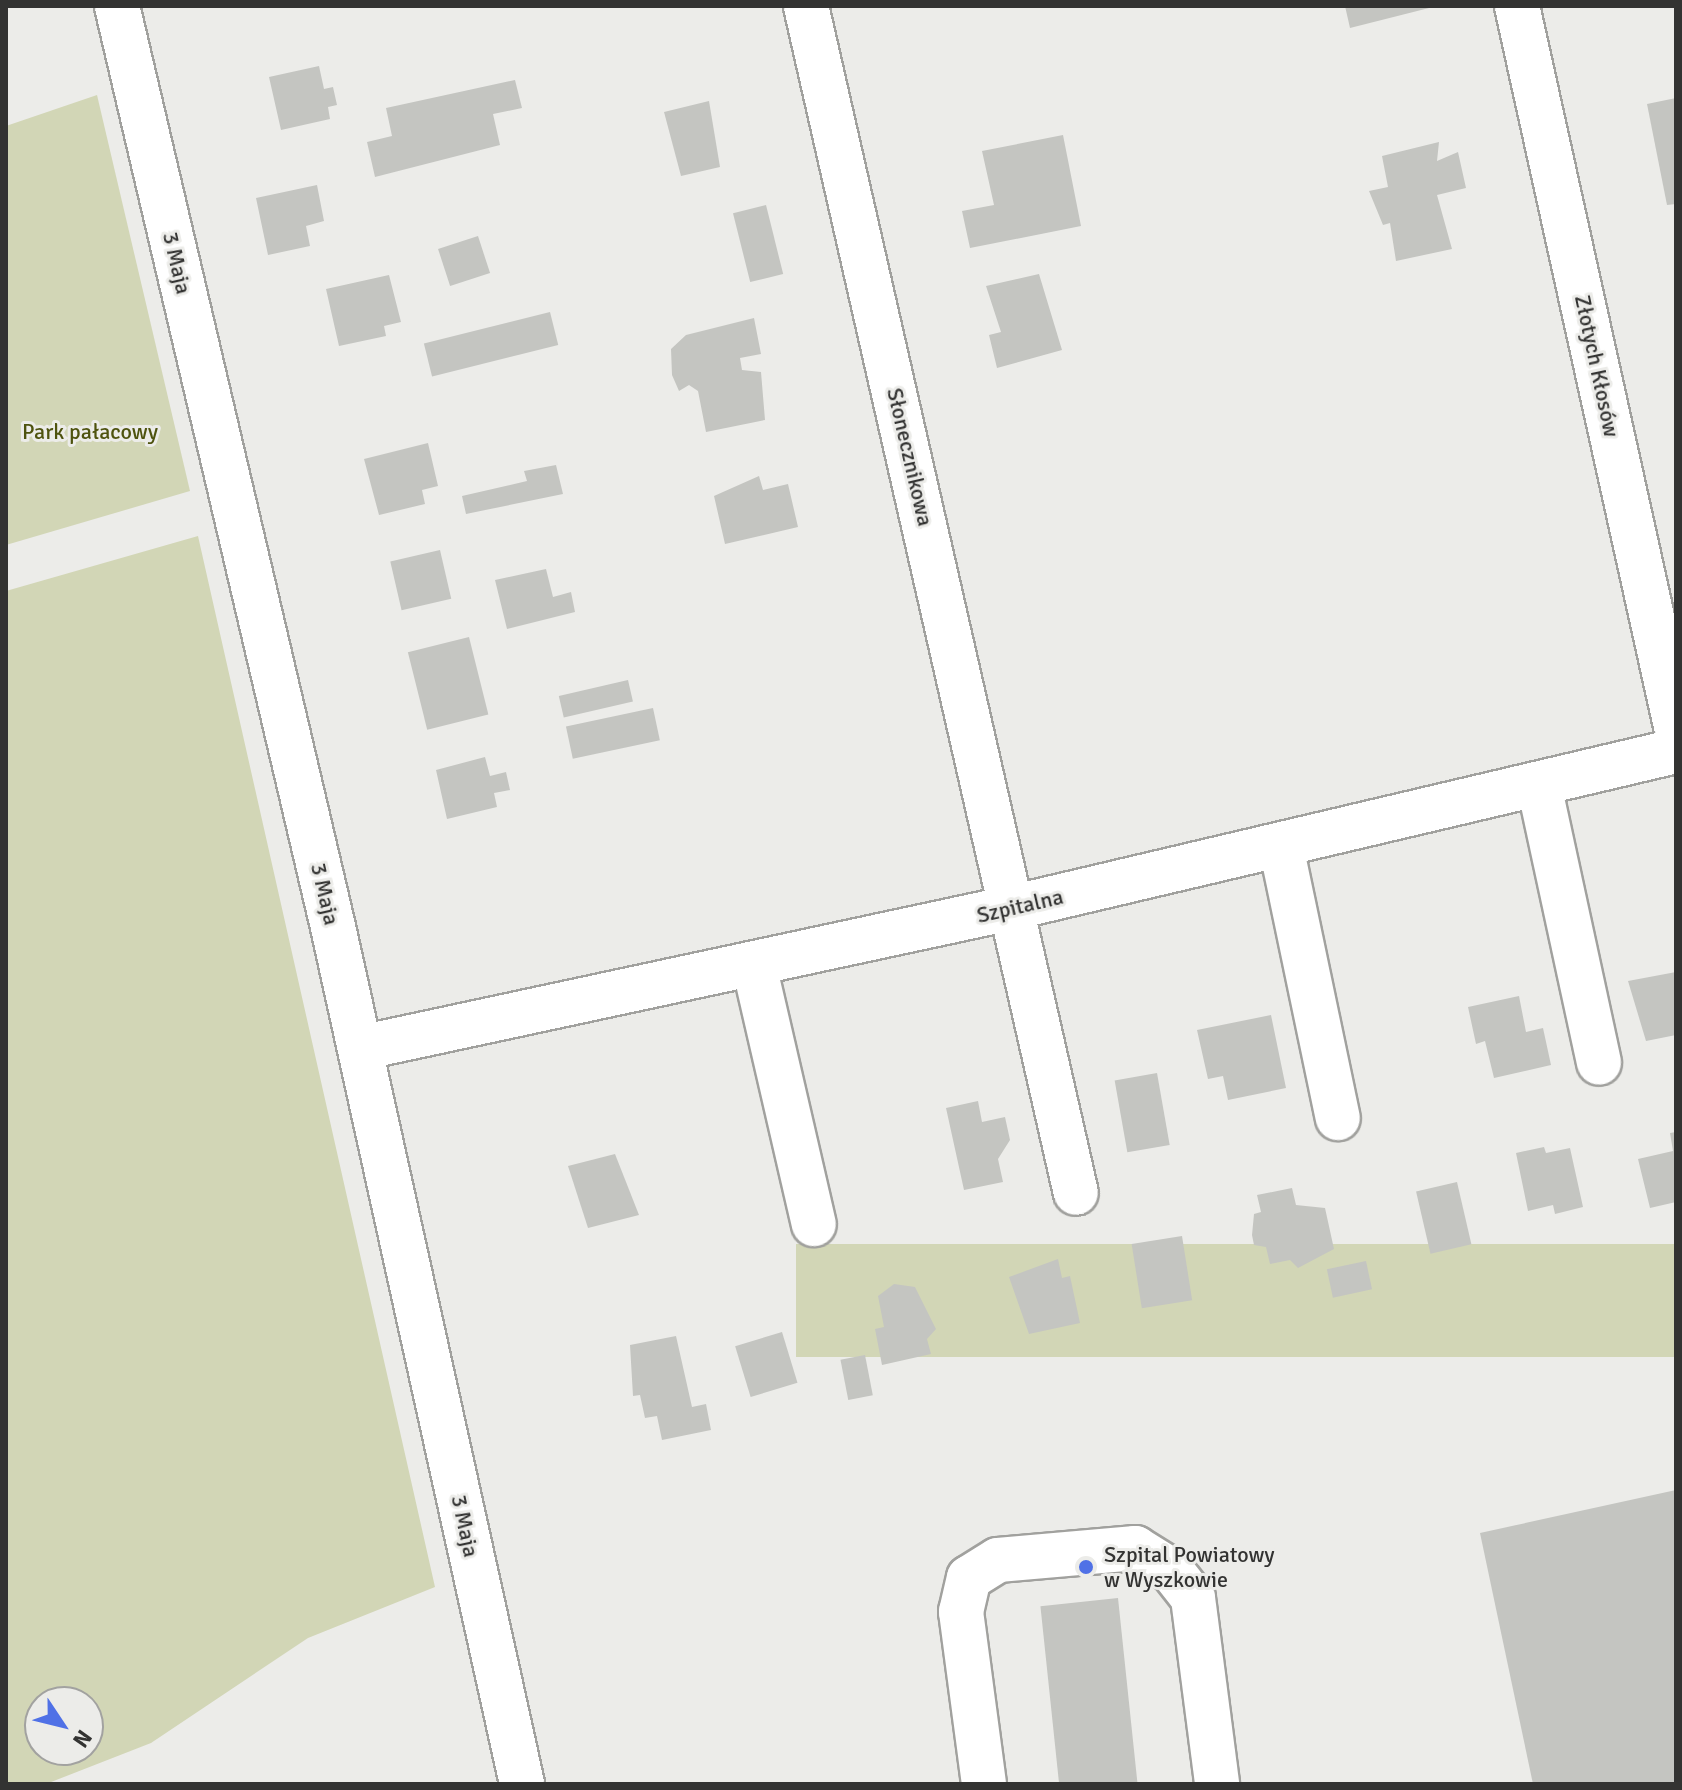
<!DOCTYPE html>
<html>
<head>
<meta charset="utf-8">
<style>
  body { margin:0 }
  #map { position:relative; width:1682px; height:1790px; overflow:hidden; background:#ecece9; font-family:Signika,sans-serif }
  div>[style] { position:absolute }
  .green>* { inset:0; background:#d2d6b6; transform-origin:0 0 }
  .building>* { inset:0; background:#c4c5c1; transform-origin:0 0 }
  .roads { filter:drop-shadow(2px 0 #a1a19e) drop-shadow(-2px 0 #a1a19e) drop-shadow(0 2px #a1a19e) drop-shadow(0 -2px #a1a19e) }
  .minor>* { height:44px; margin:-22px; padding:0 22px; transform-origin:22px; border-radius:22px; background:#fff }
  .dots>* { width:22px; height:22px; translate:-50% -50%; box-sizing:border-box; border:4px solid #ecece9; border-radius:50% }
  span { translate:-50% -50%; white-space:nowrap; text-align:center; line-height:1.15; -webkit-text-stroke:6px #ecece9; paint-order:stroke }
  .street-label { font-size:22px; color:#333332 }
  .park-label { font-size:22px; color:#4e530f }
  .poi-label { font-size:22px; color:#333332 }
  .left { translate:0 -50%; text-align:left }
  .frame { position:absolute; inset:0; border:8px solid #333332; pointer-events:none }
  .north { position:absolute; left:24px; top:1686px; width:80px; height:80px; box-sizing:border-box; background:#ecece9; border:2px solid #a2a2a0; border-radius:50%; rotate:125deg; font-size:22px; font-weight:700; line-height:32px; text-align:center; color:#333332 }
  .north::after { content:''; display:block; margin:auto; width:28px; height:36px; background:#5071e6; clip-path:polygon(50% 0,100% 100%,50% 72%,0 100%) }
</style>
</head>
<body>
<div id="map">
  <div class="green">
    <i style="clip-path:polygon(97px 95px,190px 491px,6px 545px,6px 126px)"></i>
    <i style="clip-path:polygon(evenodd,198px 536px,435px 1587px,308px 1638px,151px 1743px,46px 1784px,6px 1784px,6px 591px,198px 536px,40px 1702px,88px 1702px,88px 1750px,40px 1750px,40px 1702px)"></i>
    <i style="left:1676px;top:1244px;width:113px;height:880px;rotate:90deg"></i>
  </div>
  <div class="building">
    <i style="clip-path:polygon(1345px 6px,1433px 6px,1433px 7px,1350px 28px)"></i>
    <i style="clip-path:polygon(319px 66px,324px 89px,333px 87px,337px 105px,328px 107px,330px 119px,281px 130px,269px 77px)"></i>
    <i style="clip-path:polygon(515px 80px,522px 108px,493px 114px,500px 145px,375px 177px,367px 142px,392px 136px,386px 108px)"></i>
    <i style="clip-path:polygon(1676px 98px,1676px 204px,1667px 205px,1647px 104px)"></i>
    <i style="clip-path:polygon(709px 101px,720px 167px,681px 176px,664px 112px)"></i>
    <i style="clip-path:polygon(1063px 135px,1081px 226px,970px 248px,962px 211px,994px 205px,982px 151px)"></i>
    <i style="clip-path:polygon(1439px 142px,1437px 161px,1458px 152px,1466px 188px,1437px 195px,1452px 249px,1396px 261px,1390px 223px,1383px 225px,1369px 191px,1388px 187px,1382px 156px)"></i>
    <i style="clip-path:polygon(317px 185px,324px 221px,306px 226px,310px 246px,268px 255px,256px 198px)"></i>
    <i style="left:766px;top:205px;width:71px;height:34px;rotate:76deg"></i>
    <i style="left:478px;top:236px;width:39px;height:42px;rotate:72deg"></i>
    <i style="clip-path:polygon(1039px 274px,1062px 350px,997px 368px,989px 335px,1001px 332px,986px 286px)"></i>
    <i style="clip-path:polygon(389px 275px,401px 322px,384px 326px,386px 336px,339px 346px,326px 289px)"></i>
    <i style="left:550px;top:312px;width:34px;height:130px;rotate:76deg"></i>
    <i style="clip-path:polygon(754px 318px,761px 354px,740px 358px,742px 370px,761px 372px,765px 420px,706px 432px,698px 391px,689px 385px,679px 391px,672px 375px,671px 349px,686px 335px)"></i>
    <i style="clip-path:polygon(428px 443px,438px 486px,422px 490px,425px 504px,379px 515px,364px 459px)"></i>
    <i style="clip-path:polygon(556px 465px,563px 494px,466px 514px,462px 496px,527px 481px,524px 471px)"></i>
    <i style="clip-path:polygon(759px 476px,763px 490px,788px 484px,798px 527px,725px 544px,714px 496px)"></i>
    <i style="left:440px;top:550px;width:50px;height:51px;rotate:77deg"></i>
    <i style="clip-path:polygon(546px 569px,553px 597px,571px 592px,575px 612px,507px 629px,495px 580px)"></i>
    <i style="left:469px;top:637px;width:80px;height:63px;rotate:76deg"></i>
    <i style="left:628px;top:680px;width:22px;height:71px;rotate:77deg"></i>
    <i style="left:653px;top:708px;width:33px;height:89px;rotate:78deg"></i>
    <i style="clip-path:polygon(485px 757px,490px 776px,506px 772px,510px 790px,494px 793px,497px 807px,447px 819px,436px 770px)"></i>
    <i style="clip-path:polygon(1676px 972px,1676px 1035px,1646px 1041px,1628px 981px)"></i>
    <i style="clip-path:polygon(1519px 996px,1526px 1032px,1543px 1028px,1551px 1065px,1494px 1078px,1485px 1041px,1476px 1044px,1468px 1007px)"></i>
    <i style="clip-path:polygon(1271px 1015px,1286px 1088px,1228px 1100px,1223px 1076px,1208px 1079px,1197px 1030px)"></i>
    <i style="left:1157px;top:1073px;width:73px;height:43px;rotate:80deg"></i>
    <i style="clip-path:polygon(978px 1101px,982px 1122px,1005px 1117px,1010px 1140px,998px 1159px,1003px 1182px,964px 1190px,946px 1108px)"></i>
    <i style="clip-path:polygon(1676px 1132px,1676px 1202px,1650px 1208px,1638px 1159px,1673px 1151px,1670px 1133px)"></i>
    <i style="clip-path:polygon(1544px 1147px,1546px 1153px,1570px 1148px,1583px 1207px,1555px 1214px,1553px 1205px,1528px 1211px,1516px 1153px)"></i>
    <i style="clip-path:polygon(615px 1154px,639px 1215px,588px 1228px,568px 1166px)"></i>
    <i style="left:1457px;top:1182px;width:64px;height:42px;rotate:77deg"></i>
    <i style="clip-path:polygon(1292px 1188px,1296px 1205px,1325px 1208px,1334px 1249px,1298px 1268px,1290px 1260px,1270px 1264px,1266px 1247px,1254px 1245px,1252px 1235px,1254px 1214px,1261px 1212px,1257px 1195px)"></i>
    <i style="left:1182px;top:1236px;width:65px;height:51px;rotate:81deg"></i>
    <i style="clip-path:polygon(1058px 1259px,1062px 1278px,1070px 1276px,1080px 1323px,1029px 1334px,1009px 1277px)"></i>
    <i style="left:1366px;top:1261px;width:29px;height:40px;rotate:78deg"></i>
    <i style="clip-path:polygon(894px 1284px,915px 1287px,936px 1329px,927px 1339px,931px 1354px,882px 1365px,875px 1329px,884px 1327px,878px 1296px)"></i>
    <i style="left:782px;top:1332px;width:53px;height:49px;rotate:73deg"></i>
    <i style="clip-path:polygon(676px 1336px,692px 1407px,706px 1404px,711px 1430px,662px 1440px,657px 1416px,645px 1418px,640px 1395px,633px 1396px,630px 1345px)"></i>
    <i style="left:865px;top:1355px;width:41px;height:25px;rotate:79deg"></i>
    <i style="clip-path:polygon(1676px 1490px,1676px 1784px,1533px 1784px,1480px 1533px)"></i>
    <i style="left:1118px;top:1598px;width:187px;height:78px;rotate:84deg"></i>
  </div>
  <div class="roads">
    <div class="minor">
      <i style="left:117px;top:6px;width:946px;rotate:76.8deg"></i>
      <i style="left:333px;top:927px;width:878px;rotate:77.56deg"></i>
      <i style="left:806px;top:6px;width:1217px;rotate:77.19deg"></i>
      <i style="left:1517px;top:6px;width:737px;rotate:77.55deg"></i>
      <i style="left:1539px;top:785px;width:284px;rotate:77.8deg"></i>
      <i style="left:1281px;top:846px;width:278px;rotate:78.2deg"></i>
      <i style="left:754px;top:965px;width:266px;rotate:77deg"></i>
      <i style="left:360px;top:1048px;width:670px;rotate:-12.15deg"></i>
      <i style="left:1015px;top:907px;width:679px;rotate:-13.28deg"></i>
      <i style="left:984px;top:1784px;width:174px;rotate:-97.6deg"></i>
      <i style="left:961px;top:1612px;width:35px;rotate:-77deg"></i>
      <i style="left:969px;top:1578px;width:34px;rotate:-32deg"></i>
      <i style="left:998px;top:1560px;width:138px;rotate:-5deg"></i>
      <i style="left:1135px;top:1548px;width:44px;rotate:31.9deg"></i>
      <i style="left:1172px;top:1571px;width:34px;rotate:52deg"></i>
      <i style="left:1193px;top:1598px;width:188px;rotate:82.6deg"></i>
    </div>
  </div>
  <div class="dots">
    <i style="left:1086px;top:1567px;background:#5071e6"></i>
  </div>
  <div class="street-label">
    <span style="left:177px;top:263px;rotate:77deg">3 Maja</span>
    <span style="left:1597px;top:366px;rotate:78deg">Złotych Kłosów</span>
    <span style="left:910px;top:457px;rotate:77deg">Słonecznikowa</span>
    <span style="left:325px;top:894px;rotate:77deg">3 Maja</span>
    <span style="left:1020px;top:906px;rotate:-13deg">Szpitalna</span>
    <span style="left:465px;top:1526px;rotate:78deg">3 Maja</span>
  </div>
  <div class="park-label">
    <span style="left:90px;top:432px">Park pałacowy</span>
  </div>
  <div class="poi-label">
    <span class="left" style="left:1104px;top:1567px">Szpital Powiatowy<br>w Wyszkowie</span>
  </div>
  <div class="frame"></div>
  <div class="north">N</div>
</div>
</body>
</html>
